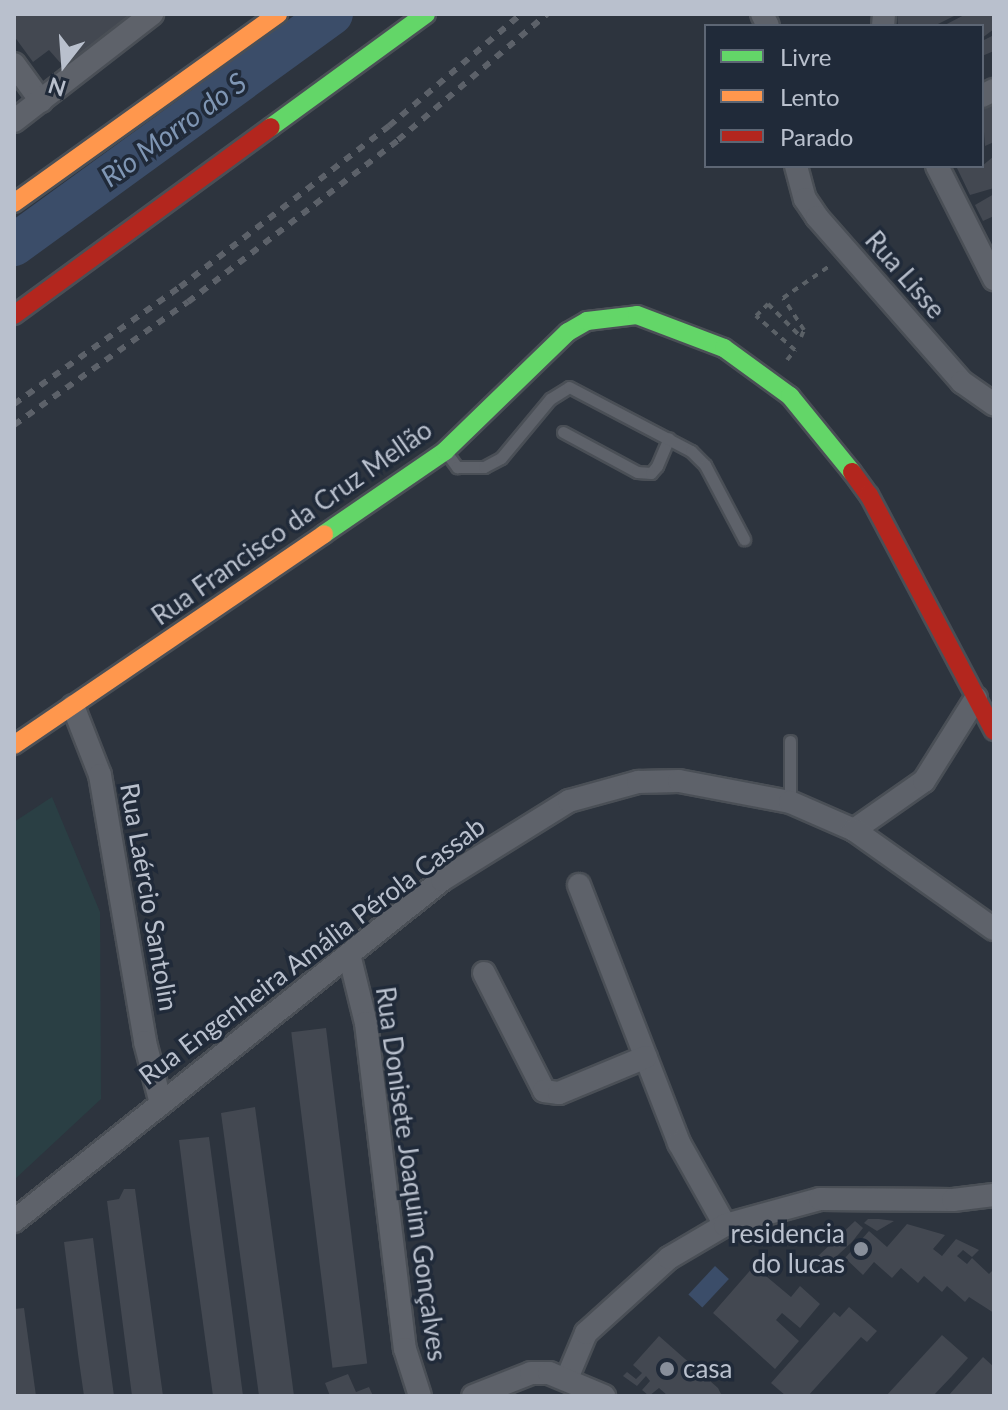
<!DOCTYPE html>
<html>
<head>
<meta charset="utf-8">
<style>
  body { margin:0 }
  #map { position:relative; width:1008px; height:1410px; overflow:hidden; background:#2d343e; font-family:Lato,sans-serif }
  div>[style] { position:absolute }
  .green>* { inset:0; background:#2a3f44 }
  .water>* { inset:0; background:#3b4d69; transform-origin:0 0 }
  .river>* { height:42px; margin:-21px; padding:0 21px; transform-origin:21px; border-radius:21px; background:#3b4d69 }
  .building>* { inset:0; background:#434851; transform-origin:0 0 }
  .path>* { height:4px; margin-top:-2px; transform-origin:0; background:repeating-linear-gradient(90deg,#5b6167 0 6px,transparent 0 12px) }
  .roads { filter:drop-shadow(2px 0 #4a4f56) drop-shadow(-2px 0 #4a4f56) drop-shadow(0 2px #4a4f56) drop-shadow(0 -2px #4a4f56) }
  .lane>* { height:11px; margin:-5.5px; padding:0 5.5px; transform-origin:5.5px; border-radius:5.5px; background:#5e626a }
  .street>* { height:22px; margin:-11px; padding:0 11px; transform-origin:11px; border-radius:11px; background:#5e626a }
  .fast>* { height:18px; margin:-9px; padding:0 9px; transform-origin:9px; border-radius:9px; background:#63d668 }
  .slow>* { height:18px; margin:-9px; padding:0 9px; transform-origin:9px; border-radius:9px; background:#ff974d }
  .jam>* { height:18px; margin:-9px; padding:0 9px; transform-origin:9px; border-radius:9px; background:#b3261e }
  .rail>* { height:6px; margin-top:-3px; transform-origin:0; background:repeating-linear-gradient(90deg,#5c6169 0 8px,transparent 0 16px) }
  .dots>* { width:22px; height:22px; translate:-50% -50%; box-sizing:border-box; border:4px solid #202a39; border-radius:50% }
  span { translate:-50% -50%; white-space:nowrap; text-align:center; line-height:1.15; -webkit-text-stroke:7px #202a39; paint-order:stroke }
  .street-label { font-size:26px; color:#b9c0cd }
  .poi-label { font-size:26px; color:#b9c0cd }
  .right { translate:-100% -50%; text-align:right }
  .left { translate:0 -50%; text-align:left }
  .water-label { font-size:28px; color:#7f96b4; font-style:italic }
  .frame { position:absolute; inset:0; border:16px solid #b9c0cd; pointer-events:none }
  .legend { position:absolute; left:704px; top:24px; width:280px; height:144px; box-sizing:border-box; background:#202a39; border:2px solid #5d6674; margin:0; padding:10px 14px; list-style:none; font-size:24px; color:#b9c0cd }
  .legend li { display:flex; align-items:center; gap:16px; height:40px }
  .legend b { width:40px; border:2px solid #5d6674 }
  .north { position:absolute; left:24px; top:24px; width:80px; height:80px; -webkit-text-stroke:6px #202a39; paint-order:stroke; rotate:197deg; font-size:22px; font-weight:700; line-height:32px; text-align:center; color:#b9c0cd }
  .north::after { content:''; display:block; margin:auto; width:28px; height:36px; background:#b9c0cd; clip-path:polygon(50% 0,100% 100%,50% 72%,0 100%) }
</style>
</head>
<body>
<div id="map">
  <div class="green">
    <i style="clip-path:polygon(52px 797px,100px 912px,101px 1099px,14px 1180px,14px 822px)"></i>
  </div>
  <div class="water">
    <i style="left:715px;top:1266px;width:19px;height:39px;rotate:43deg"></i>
  </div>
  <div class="river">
    <i style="left:14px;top:245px;width:393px;rotate:-36deg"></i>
  </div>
  <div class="building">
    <i style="clip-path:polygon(14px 14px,59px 14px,34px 36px,59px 14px,127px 14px,131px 19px,64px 67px,49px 50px,33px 62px,14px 36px)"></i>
    <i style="clip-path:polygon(897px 14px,958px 14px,934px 26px,898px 26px)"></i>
    <i style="clip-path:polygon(966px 14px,994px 14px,994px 29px,982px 38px,982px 26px,943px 26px)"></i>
    <i style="clip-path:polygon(994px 35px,994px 51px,982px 56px,982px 41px)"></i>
    <i style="clip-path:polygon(994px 99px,994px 142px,985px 146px,982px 105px)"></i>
    <i style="clip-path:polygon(994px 156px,994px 188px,970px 195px,956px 166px,982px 166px)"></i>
    <i style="clip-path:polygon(994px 194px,994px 216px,983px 221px,975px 205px)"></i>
    <i style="left:326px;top:1028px;width:338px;height:35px;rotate:83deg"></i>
    <i style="clip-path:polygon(255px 1107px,285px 1327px,294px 1396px,259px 1396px,221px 1113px)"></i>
    <i style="clip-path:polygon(209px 1137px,233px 1318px,243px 1396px,213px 1396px,190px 1228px,179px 1140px)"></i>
    <i style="clip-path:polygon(124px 1189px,135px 1189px,163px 1396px,132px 1396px,107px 1201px,119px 1199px)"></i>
    <i style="clip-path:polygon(868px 1219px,879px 1219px,894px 1221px,877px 1231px,864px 1223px)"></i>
    <i style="clip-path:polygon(855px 1221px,863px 1228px,852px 1242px,826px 1266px,816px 1258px)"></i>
    <i style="clip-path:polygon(907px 1224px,945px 1235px,933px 1249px,942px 1256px,956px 1239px,979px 1250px,972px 1257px,963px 1250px,957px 1256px,967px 1264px,972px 1258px,989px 1274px,994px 1269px,994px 1313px,969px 1297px,965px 1302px,947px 1286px,942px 1292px,924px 1276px,918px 1283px,901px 1268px,892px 1278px,874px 1262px,863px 1275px,845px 1258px,869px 1231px,887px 1247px)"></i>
    <i style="clip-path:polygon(93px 1238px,99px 1285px,114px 1396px,84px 1396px,78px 1354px,64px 1242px)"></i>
    <i style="clip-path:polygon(754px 1266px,791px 1297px,800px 1286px,820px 1304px,800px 1328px,782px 1313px,776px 1320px,799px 1341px,775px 1369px,713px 1313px)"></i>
    <i style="clip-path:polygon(849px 1307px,877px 1331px,867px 1342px,861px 1337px,808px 1396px,786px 1396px,771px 1383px,834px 1312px,840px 1317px)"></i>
    <i style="clip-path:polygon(24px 1308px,36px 1396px,14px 1396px,14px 1309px)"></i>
    <i style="clip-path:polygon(942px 1335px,968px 1358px,952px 1376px,933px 1396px,886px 1396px)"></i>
    <i style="clip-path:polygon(659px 1336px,718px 1388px,722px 1396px,668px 1396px,659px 1388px,649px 1396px,642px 1390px,650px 1381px,646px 1376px,637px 1386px,623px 1376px,627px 1372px,636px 1379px,642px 1373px,633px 1365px)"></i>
    <i style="clip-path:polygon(983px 1357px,994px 1367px,994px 1396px,948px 1396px)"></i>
    <i style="clip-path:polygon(348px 1374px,356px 1392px,369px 1387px,373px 1396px,330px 1396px,325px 1383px)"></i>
  </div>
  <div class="path">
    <i style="left:787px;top:360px;width:13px;rotate:-51deg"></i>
    <i style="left:795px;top:350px;width:52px;rotate:-138.9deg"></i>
    <i style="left:756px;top:316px;width:17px;rotate:-45deg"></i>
    <i style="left:768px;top:304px;width:47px;rotate:45deg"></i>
    <i style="left:801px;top:337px;width:8px;rotate:-67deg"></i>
    <i style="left:804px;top:330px;width:38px;rotate:-123deg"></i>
    <i style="left:783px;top:298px;width:58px;rotate:-34.5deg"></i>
  </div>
  <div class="roads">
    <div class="lane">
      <i style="left:563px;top:432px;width:84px;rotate:28.4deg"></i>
      <i style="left:637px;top:472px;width:14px;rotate:4deg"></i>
      <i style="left:651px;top:473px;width:9px;rotate:-49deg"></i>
      <i style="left:657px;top:466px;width:30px;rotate:-67deg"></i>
      <i style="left:446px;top:452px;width:19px;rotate:54deg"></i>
      <i style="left:457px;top:467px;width:27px"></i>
      <i style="left:484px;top:467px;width:19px;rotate:-28deg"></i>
      <i style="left:501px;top:458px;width:77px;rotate:-50.3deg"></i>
      <i style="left:550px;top:399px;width:22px;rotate:-32deg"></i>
      <i style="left:569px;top:387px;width:138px;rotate:27.7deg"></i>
      <i style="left:691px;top:451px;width:20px;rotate:45deg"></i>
      <i style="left:705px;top:465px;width:84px;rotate:62.2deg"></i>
      <i style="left:790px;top:741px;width:61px;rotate:90deg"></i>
    </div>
    <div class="street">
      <i style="left:762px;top:14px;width:13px;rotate:63deg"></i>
      <i style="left:883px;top:26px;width:12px;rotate:-85deg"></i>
      <i style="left:14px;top:64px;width:46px;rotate:53.9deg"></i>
      <i style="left:982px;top:96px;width:13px;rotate:-27deg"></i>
      <i style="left:14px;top:121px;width:175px;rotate:-37.8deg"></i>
      <i style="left:796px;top:166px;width:34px;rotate:75deg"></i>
      <i style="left:805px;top:199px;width:22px;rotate:56deg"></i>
      <i style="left:817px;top:217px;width:220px;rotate:48.7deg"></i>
      <i style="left:962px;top:382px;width:39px;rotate:35deg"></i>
      <i style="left:937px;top:166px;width:127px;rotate:63.2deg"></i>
      <i style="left:73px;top:706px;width:74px;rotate:68.6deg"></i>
      <i style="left:100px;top:775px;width:271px;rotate:80.4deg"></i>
      <i style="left:145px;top:1042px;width:60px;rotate:75.5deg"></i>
      <i style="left:854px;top:830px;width:85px;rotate:-35deg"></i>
      <i style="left:924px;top:781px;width:98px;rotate:-57.9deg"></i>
      <i style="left:579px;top:885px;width:277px;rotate:68.8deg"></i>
      <i style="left:679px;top:1143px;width:94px;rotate:60.7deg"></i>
      <i style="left:350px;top:958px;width:67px;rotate:76.2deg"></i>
      <i style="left:366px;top:1023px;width:328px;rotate:83.2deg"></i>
      <i style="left:405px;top:1349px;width:49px;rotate:72.3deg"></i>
      <i style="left:484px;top:973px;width:132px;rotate:63deg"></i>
      <i style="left:544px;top:1091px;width:15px;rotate:8deg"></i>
      <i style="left:559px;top:1093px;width:94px;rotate:-22.5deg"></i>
      <i style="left:14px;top:1221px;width:547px;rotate:-38.55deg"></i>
      <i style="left:442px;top:880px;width:150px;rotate:-31.9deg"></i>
      <i style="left:569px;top:801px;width:72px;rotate:-15.4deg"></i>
      <i style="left:638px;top:782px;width:41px;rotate:-1.4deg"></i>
      <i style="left:679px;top:781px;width:113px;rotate:10.7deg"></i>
      <i style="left:790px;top:802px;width:70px;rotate:23.6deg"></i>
      <i style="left:854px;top:830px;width:171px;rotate:35.3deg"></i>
      <i style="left:568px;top:1376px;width:47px;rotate:-67.3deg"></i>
      <i style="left:586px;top:1333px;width:112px;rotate:-42.1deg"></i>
      <i style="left:669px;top:1258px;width:65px;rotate:-30.5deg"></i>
      <i style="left:725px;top:1225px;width:98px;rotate:-15.3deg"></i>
      <i style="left:820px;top:1199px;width:133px;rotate:0.4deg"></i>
      <i style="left:953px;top:1200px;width:41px;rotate:-7deg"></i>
      <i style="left:473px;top:1396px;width:62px;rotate:-21.6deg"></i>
      <i style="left:531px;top:1373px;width:18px"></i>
      <i style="left:549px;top:1373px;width:60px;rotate:22.7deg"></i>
    </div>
    <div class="fast">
      <i style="left:271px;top:127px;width:192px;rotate:-36.1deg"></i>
      <i style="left:324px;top:534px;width:147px;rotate:-34.4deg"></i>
      <i style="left:445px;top:451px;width:171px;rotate:-44.1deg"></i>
      <i style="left:568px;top:332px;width:22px;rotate:-30deg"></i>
      <i style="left:587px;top:321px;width:50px;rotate:-6.8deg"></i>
      <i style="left:637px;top:315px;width:93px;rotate:20.8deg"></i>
      <i style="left:724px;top:348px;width:82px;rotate:36deg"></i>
      <i style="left:790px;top:396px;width:98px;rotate:50.8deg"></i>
    </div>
    <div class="slow">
      <i style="left:14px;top:203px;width:325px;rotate:-35.6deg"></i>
      <i style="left:14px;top:745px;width:375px;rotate:-34.2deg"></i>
    </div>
    <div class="jam">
      <i style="left:14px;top:315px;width:318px;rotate:-36.2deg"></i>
      <i style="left:852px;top:472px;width:29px;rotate:54deg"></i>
      <i style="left:869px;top:495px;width:267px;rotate:62.1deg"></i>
    </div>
  </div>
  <div class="rail">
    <i style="left:14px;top:404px;width:203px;rotate:-35.2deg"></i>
    <i style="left:180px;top:287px;width:264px;rotate:-37.6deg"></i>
    <i style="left:389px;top:126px;width:173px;rotate:-40.3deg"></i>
    <i style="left:14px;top:425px;width:213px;rotate:-35.3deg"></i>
    <i style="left:188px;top:302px;width:265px;rotate:-37.6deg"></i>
    <i style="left:398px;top:140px;width:195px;rotate:-40.2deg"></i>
  </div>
  <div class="dots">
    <i style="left:861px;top:1249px;background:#888f9b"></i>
    <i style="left:667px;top:1369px;background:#888f9b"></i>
  </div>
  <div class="street-label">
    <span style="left:905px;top:275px;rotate:49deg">Rua Lisse</span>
    <span style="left:292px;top:523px;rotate:-35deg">Rua Francisco da Cruz Mellão</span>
    <span style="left:149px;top:897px;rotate:80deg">Rua Laércio Santolin</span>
    <span style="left:312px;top:951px;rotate:-37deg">Rua Engenheira Amália Pérola Cassab</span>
    <span style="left:411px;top:1174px;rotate:82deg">Rua Donisete Joaquim Gonçalves</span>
  </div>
  <div class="poi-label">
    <span class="right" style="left:845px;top:1249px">residencia<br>do lucas</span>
    <span class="left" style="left:683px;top:1369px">casa</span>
  </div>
  <div class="water-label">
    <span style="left:173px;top:129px;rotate:-36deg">Rio Morro do S</span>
  </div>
  <div class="frame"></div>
  <ul class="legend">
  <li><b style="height:10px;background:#63d668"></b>Livre</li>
  <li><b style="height:10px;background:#ff974d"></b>Lento</li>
  <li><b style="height:10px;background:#b3261e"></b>Parado</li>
  </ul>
  <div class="north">N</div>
</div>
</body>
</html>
